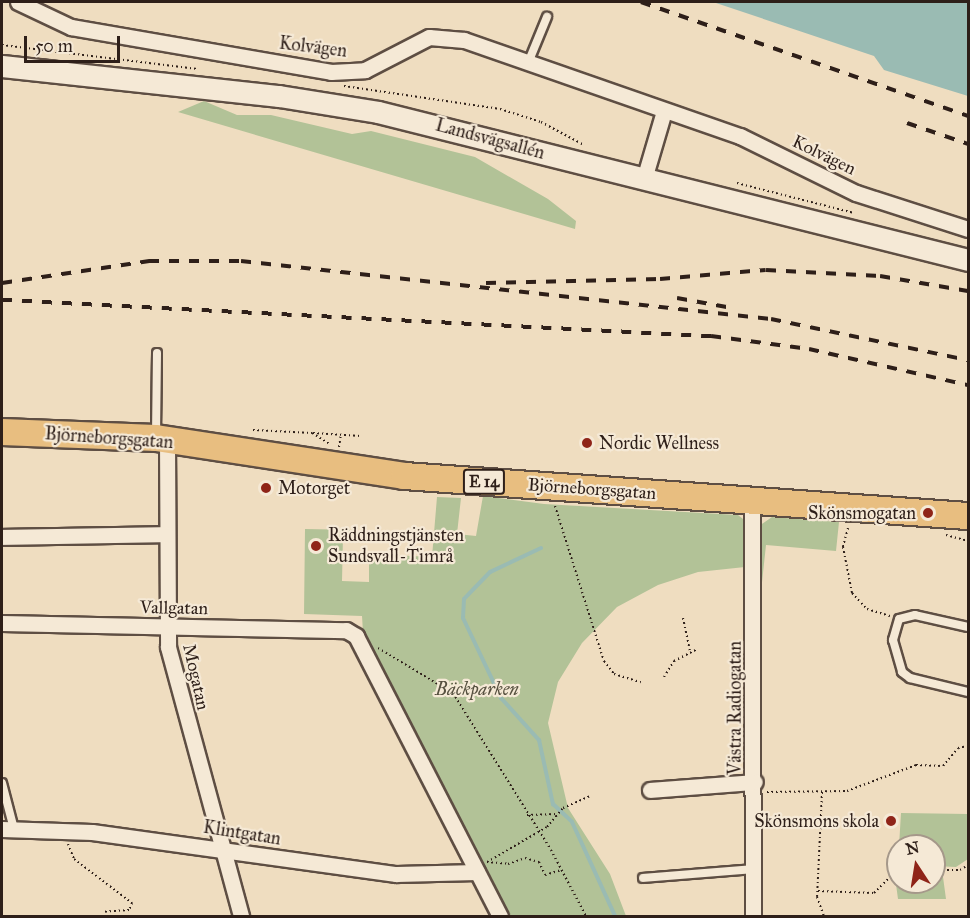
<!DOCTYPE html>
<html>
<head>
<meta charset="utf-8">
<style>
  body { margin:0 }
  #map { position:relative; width:970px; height:918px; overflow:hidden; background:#efddc0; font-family:"IM FELL Great Primer",serif }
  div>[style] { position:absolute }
  .green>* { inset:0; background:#b2c297 }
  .water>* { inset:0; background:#9abbb3 }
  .stream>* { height:4px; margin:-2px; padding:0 2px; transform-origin:2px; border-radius:2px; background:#9abbb3 }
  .path>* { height:2px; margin-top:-1px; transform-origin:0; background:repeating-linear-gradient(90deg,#2e1f19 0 1.5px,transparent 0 4.5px) }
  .roads { filter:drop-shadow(2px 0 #5e4e43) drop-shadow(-2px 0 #5e4e43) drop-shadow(0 2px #5e4e43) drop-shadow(0 -2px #5e4e43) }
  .service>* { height:8px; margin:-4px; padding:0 4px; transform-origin:4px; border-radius:4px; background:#f5e9d6 }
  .minor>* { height:15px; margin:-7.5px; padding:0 7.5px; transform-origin:7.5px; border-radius:7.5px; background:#f5e9d6 }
  .secondary>* { height:21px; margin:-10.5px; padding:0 10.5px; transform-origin:10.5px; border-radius:10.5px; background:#f5e9d6 }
  .trunk>* { height:26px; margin:-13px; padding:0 13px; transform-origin:13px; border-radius:13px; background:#e8be80 }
  .rail>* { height:4px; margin-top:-2px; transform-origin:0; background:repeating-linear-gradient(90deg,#2e1f19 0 10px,transparent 0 20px) }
  .dots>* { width:16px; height:16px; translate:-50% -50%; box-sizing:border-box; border:3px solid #f5e9d6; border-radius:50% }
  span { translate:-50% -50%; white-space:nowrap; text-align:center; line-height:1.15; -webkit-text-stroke:4.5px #f5e9d6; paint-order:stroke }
  .shield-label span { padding:2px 4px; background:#f5e9d6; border:2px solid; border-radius:4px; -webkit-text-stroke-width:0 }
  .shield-label { font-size:16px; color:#2e1f19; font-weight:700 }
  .street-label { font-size:18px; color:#2e1f19 }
  .poi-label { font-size:18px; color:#2e1f19 }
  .left { translate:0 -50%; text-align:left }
  .right { translate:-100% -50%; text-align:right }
  .park-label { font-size:18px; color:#56503f; font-style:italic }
  .frame { position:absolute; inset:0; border:3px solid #2e1f19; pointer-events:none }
  .north { position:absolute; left:886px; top:834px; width:60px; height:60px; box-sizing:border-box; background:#f5e9d6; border:2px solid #a5988a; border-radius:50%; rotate:348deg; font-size:16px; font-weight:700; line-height:24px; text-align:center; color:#2e1f19 }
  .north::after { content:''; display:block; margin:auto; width:21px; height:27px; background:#8f2418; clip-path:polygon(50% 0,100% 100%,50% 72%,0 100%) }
  .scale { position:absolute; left:24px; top:36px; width:96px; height:27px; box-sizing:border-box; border:3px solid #2e1f19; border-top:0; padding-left:8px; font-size:18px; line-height:21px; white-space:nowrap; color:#2e1f19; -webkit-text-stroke:4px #f5e9d6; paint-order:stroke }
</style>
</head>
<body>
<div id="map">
  <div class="green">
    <i style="clip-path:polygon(204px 101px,237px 115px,271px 115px,352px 134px,371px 131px,475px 157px,548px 199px,576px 221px,575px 229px,178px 112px)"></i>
    <i style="clip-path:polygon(483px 496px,544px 504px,738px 515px,743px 519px,745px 567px,698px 572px,658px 585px,617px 607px,582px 643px,558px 682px,548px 723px,568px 808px,610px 874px,626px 916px,508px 916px,363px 632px,362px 616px,304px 614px,305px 529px,357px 530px,357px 536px,343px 536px,342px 581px,369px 582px,369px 554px,432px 557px,437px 497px,461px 498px,457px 534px,476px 536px)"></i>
    <i style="clip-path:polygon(772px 517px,839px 522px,836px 551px,766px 545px,760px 601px,759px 526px)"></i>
    <i style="clip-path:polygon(901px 813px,968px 814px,968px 859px,956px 867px,934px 866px,934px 846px,899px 846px)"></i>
    <i style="clip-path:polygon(898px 875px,898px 882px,934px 882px,934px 877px,943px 877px,946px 899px,898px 899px,895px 877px)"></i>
  </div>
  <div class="water">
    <i style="clip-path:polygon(713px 2px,968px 2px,968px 96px,884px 70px,874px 56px)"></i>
  </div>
  <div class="stream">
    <i style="left:541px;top:548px;width:56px;rotate:154.8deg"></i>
    <i style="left:490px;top:572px;width:37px;rotate:134deg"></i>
    <i style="left:464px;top:599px;width:19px;rotate:93deg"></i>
    <i style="left:463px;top:618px;width:89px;rotate:64.6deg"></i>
    <i style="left:501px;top:698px;width:57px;rotate:47.9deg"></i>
    <i style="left:539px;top:740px;width:66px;rotate:77.7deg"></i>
    <i style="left:553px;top:804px;width:26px;rotate:43deg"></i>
    <i style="left:572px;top:822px;width:103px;rotate:65.4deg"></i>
  </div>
  <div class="path">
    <i style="left:2px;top:45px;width:197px;rotate:7deg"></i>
    <i style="left:344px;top:86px;width:158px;rotate:8.4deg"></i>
    <i style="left:500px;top:109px;width:43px;rotate:17.6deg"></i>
    <i style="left:541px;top:122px;width:49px;rotate:28.1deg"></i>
    <i style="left:737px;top:183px;width:121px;rotate:14.4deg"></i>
    <i style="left:253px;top:430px;width:59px;rotate:2.9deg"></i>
    <i style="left:312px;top:433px;width:22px;rotate:32deg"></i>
    <i style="left:313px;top:433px;width:48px;rotate:3.6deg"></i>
    <i style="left:339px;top:447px;width:12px;rotate:-81deg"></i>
    <i style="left:555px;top:506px;width:163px;rotate:72.5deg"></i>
    <i style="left:604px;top:661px;width:16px;rotate:52deg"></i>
    <i style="left:614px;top:674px;width:28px;rotate:17deg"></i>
    <i style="left:848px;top:528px;width:20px;rotate:105deg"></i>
    <i style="left:843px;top:547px;width:47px;rotate:78.9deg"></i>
    <i style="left:852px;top:593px;width:22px;rotate:47deg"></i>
    <i style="left:867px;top:609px;width:24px;rotate:17deg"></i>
    <i style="left:946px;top:535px;width:23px;rotate:15deg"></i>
    <i style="left:683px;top:618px;width:35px;rotate:78deg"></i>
    <i style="left:378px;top:648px;width:87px;rotate:31deg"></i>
    <i style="left:453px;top:693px;width:185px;rotate:58deg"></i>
    <i style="left:551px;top:850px;width:75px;rotate:62.1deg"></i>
    <i style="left:664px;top:677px;width:19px;rotate:-58deg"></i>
    <i style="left:674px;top:661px;width:25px;rotate:-27deg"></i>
    <i style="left:767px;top:792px;width:80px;rotate:-0.7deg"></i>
    <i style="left:847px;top:791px;width:74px;rotate:-20.6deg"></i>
    <i style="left:916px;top:765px;width:27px;rotate:2deg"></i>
    <i style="left:943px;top:766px;width:23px;rotate:-50deg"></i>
    <i style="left:958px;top:748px;width:10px;rotate:-11deg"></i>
    <i style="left:822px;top:792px;width:105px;rotate:92.7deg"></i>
    <i style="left:817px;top:897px;width:20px;rotate:70deg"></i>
    <i style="left:527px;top:815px;width:30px;rotate:-2deg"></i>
    <i style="left:68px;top:844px;width:16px;rotate:68deg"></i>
    <i style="left:74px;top:859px;width:73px;rotate:37.2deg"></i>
    <i style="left:132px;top:903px;width:8px;rotate:113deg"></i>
    <i style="left:129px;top:910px;width:26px;rotate:176deg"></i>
    <i style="left:487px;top:862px;width:69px;rotate:-30.3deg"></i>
    <i style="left:547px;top:827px;width:25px;rotate:-50deg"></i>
    <i style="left:563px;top:808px;width:30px;rotate:-24deg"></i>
    <i style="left:487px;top:862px;width:21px;rotate:5deg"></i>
    <i style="left:508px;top:864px;width:18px;rotate:-19deg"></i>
    <i style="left:525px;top:858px;width:15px;rotate:16deg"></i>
    <i style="left:539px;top:862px;width:14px;rotate:65deg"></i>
    <i style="left:545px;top:875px;width:17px;rotate:-17deg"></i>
    <i style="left:934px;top:870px;width:26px"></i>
    <i style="left:960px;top:870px;width:9px;rotate:-32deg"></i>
    <i style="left:818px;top:891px;width:56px;rotate:2deg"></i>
    <i style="left:874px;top:893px;width:34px;rotate:-45deg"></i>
  </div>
  <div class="roads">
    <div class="service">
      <i style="left:528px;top:63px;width:50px;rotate:-67.6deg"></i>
      <i style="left:156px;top:435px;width:82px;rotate:-89.3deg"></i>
      <i style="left:968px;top:627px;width:54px;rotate:-167.2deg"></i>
      <i style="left:915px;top:615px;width:16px;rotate:166deg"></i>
      <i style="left:899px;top:619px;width:22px;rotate:106deg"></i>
      <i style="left:893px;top:640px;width:33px;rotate:74deg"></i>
      <i style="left:902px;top:672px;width:10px;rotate:37deg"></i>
      <i style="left:910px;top:678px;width:60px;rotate:13.6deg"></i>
      <i style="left:2px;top:783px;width:48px;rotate:75.4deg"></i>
      <i style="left:643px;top:878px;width:111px;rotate:-4.6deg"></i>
    </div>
    <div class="minor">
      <i style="left:18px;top:2px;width:59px;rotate:25.3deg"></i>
      <i style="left:71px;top:27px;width:264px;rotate:9.8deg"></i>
      <i style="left:331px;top:72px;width:34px;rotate:-3deg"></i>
      <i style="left:365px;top:70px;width:72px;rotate:-27.3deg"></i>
      <i style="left:429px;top:37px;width:35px;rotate:5deg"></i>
      <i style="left:464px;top:40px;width:292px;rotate:19.2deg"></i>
      <i style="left:740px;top:136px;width:129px;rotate:26.2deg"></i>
      <i style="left:856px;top:193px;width:118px;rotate:17.8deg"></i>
      <i style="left:644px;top:179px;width:71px;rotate:-73.6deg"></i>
      <i style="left:167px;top:440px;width:207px;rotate:89.7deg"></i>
      <i style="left:168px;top:647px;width:279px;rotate:74.8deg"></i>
      <i style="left:752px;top:500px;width:416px;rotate:89.9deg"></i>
      <i style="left:2px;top:537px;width:164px;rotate:-1deg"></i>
      <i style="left:2px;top:623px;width:344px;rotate:1.2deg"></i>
      <i style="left:346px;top:630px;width:12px;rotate:31deg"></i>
      <i style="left:356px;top:636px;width:315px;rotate:62.8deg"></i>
      <i style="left:650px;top:790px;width:105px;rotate:-4.4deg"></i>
      <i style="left:2px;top:829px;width:90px;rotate:1.9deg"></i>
      <i style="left:92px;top:832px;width:307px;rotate:7.9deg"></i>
      <i style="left:396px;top:874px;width:81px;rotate:-1.4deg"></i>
    </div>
    <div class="secondary">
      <i style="left:2px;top:66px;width:279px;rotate:6.2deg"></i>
      <i style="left:279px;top:96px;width:100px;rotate:9.2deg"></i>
      <i style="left:378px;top:112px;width:608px;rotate:14.08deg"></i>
    </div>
    <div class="trunk">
      <i style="left:2px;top:432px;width:154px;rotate:2.2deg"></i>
      <i style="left:156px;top:438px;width:251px;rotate:8.7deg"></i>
      <i style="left:404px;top:476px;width:565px;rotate:4.06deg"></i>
    </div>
  </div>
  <div class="rail">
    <i style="left:641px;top:2px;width:346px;rotate:19.2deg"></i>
    <i style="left:907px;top:123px;width:65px;rotate:19deg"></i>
    <i style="left:2px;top:283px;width:149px;rotate:-8.5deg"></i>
    <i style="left:149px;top:261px;width:92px"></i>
    <i style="left:241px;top:261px;width:533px;rotate:6.25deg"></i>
    <i style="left:771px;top:319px;width:201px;rotate:11.8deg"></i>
    <i style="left:486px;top:283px;width:174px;rotate:-1.3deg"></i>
    <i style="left:660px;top:279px;width:106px;rotate:-4.9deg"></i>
    <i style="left:766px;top:270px;width:114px;rotate:3deg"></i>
    <i style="left:880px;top:276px;width:89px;rotate:9.7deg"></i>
    <i style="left:677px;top:298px;width:56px;rotate:10.3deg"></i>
    <i style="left:2px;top:300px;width:710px;rotate:2.91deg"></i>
    <i style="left:711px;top:336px;width:99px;rotate:7.6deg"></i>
    <i style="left:809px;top:349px;width:163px;rotate:12.8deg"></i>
  </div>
  <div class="dots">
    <i style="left:587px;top:443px;background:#8f2418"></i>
    <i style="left:266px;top:488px;background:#8f2418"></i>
    <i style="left:928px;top:513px;background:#8f2418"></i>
    <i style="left:316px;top:546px;background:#8f2418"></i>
    <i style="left:891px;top:821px;background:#8f2418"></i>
  </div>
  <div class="shield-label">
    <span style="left:484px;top:482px">E 14</span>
  </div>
  <div class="street-label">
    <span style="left:313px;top:47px;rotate:7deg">Kolvägen</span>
    <span style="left:490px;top:139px;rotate:15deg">Landsvägsallén</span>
    <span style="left:824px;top:155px;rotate:26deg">Kolvägen</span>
    <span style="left:109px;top:438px;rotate:4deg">Björneborgsgatan</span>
    <span style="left:592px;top:489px;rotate:4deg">Björneborgsgatan</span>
    <span style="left:174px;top:608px;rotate:1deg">Vallgatan</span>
    <span style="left:196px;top:677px;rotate:77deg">Mogatan</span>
    <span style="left:735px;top:708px;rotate:-90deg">Västra Radiogatan</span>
    <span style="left:242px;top:833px;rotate:9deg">Klintgatan</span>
  </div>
  <div class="poi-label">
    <span class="left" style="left:599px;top:443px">Nordic Wellness</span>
    <span class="left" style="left:278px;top:488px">Motorget</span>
    <span class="right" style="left:916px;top:513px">Skönsmogatan</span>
    <span class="left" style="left:328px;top:546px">Räddningstjänsten<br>Sundsvall-Timrå</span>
    <span class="right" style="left:879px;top:821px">Skönsmons skola</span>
  </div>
  <div class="park-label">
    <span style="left:477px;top:689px">Bäckparken</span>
  </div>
  <div class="frame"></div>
  <div class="north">N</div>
  <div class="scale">50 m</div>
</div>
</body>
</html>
